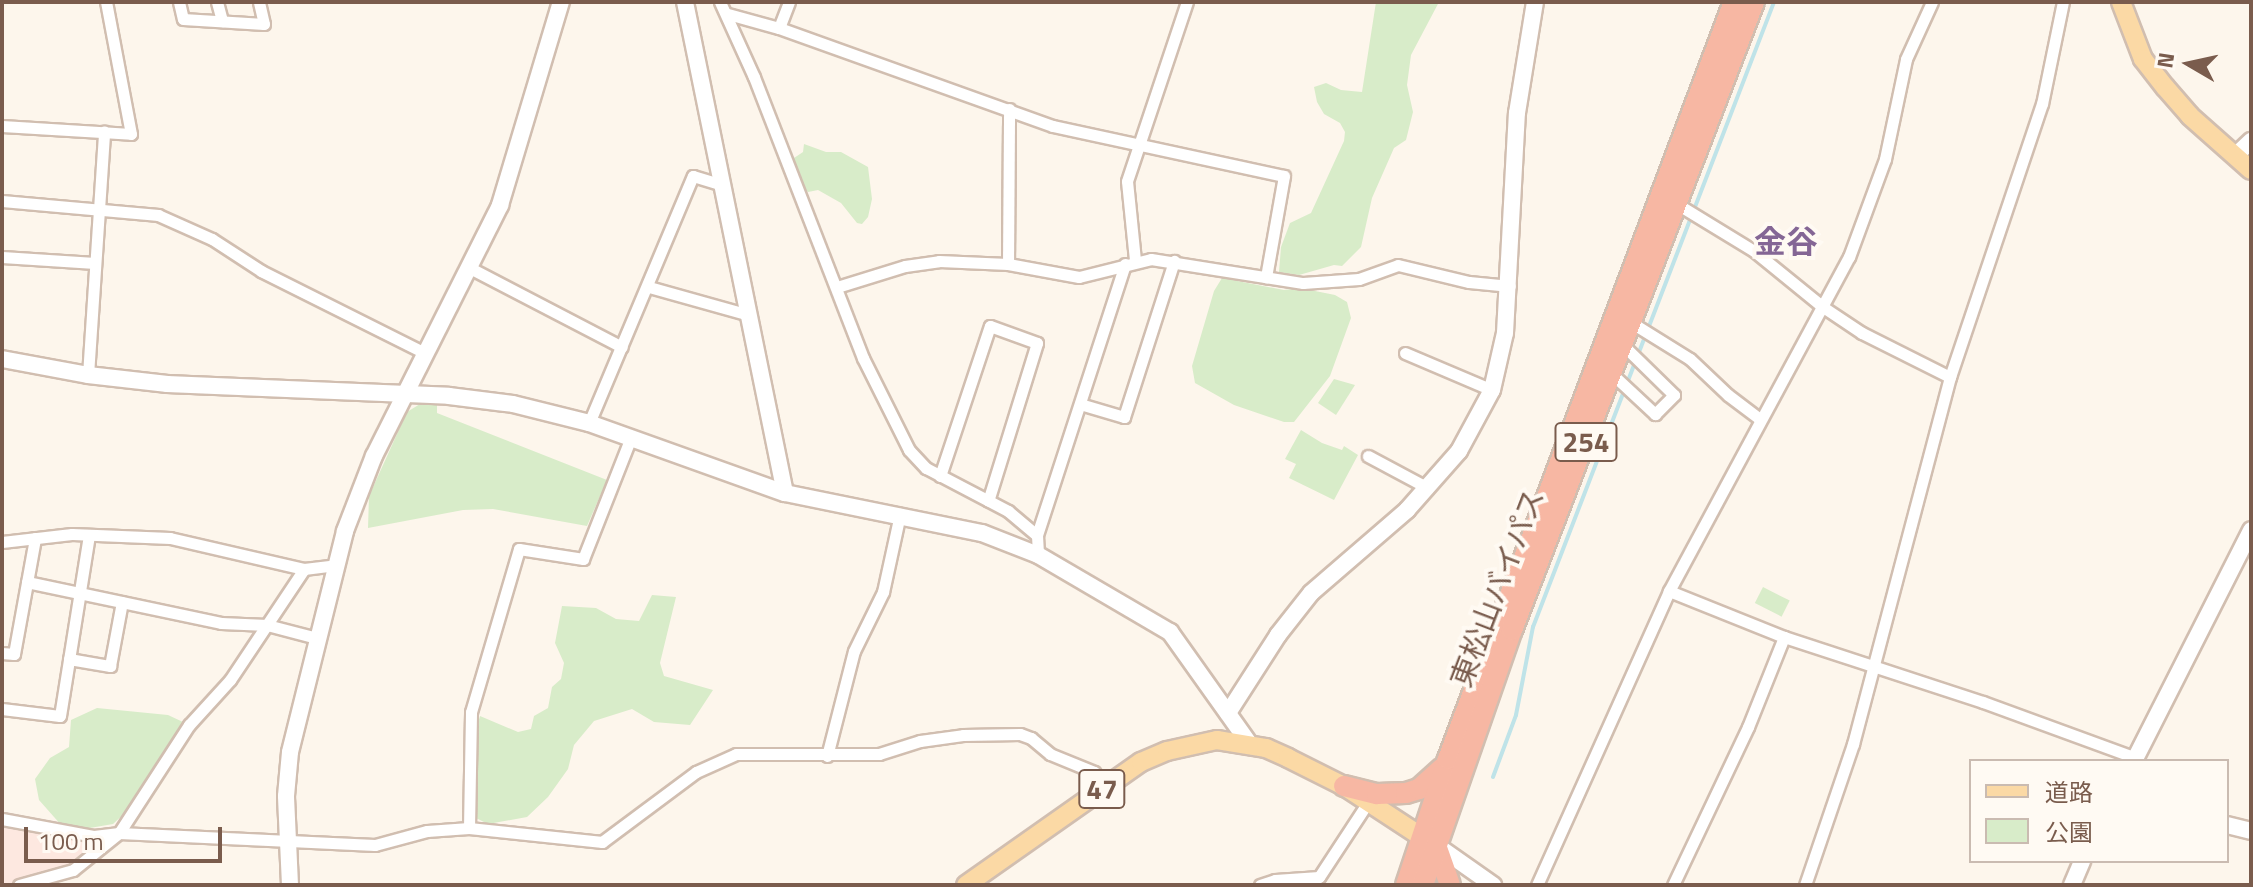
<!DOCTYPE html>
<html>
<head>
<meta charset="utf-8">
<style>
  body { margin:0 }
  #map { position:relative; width:2253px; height:887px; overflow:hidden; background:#fdf6ec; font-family:"Titillium Web","Noto Sans JP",sans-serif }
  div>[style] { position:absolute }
  .commercial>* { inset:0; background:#fde8e0 }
  .green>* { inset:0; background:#d8ecc9; transform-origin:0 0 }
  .stream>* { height:4px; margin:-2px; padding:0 2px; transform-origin:2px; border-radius:2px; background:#bfe3e8 }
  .roads { filter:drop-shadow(2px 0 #d1beb0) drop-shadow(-2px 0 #d1beb0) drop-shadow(0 2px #d1beb0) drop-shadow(0 -2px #d1beb0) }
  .street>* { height:11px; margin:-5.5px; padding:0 5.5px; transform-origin:5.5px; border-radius:5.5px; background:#fff }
  .secondary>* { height:16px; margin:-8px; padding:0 8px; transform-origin:8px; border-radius:8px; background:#fff }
  .primary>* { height:18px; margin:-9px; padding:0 9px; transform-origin:9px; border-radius:9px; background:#fbd9a5 }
  .highway>* { height:20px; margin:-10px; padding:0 10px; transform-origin:10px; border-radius:10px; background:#f7b7a3 }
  span { translate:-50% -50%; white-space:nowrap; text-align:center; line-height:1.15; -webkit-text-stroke:8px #fffaf3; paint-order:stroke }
  .shield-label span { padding:2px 6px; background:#fffaf3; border:2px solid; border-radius:6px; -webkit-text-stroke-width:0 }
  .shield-label { font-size:28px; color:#7a5c4d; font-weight:700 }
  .street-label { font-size:30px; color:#7a5c4d }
  .neighbourhood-label { font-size:32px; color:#846695; font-weight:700 }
  .frame { position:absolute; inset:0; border:4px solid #7a5c4d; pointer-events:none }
  .legend { position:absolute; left:1969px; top:759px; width:260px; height:104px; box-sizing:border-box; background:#fffaf3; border:2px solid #cabbb1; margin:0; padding:10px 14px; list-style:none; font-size:24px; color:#7a5c4d }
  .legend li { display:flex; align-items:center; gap:16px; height:40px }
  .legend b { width:40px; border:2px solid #cabbb1 }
  .north { position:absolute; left:2149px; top:24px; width:80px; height:80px; -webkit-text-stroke:6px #fffaf3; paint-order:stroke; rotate:279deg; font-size:22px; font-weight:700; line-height:32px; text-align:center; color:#7a5c4d }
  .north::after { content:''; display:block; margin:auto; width:28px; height:36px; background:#7a5c4d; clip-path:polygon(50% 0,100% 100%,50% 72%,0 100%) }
  .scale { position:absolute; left:24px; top:827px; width:198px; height:36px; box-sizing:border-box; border:4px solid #7a5c4d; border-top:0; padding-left:10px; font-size:24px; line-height:28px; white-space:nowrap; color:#7a5c4d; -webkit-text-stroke:6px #fffaf3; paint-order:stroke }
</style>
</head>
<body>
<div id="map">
  <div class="commercial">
    <i style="clip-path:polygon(2px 824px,59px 834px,104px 839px,56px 885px,2px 885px)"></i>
  </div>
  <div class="green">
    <i style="clip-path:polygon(1376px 2px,1439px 2px,1411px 55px,1407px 85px,1413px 112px,1406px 140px,1394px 148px,1372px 198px,1361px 247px,1342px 266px,1334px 265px,1299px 275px,1279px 272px,1281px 247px,1290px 223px,1311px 213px,1344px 141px,1345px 132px,1340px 123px,1324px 114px,1317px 102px,1314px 87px,1326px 83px,1341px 90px,1362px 92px)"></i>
    <i style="clip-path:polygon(804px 144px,826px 152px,841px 152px,868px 167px,872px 199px,868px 217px,862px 224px,857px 223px,841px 203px,818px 190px,808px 192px,801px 185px,794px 158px,803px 152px)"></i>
    <i style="clip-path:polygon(1222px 278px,1284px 290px,1300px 288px,1335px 295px,1347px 302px,1351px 318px,1330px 376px,1294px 422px,1284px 422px,1234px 405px,1195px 383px,1192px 366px,1214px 291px)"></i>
    <i style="clip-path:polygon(1334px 379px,1355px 385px,1336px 415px,1318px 403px)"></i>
    <i style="clip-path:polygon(420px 404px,437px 404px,437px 413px,607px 480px,587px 526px,493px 509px,463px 510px,368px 528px,369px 496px,407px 412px)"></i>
    <i style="clip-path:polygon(1301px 430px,1322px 443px,1342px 450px,1344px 446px,1358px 455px,1334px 500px,1289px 478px,1296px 464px,1285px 459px)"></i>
    <i style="left:1763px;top:587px;width:30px;height:18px;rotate:27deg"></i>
    <i style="clip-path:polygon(652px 595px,676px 597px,660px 663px,664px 676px,713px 690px,690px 725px,654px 722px,632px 709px,594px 721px,574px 745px,568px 769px,548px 797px,527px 817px,488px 824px,474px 817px,475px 733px,480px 716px,518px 732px,531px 729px,534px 716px,548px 708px,552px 687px,561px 679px,564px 663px,555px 643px,562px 606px,596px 608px,616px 619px,639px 621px)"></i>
    <i style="clip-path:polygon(97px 708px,168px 715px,183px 722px,126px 812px,113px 824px,84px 829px,62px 826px,39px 800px,35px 779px,50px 758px,69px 747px,71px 720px)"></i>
  </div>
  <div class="stream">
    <i style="left:1493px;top:777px;width:66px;rotate:-69.6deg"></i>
    <i style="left:1516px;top:715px;width:90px;rotate:-79.1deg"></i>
    <i style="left:1533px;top:627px;width:670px;rotate:-68.91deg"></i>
  </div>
  <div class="roads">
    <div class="street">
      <i style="left:179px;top:2px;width:17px;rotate:77deg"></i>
      <i style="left:183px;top:19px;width:81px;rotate:3.5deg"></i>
      <i style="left:264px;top:24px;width:23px;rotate:-103deg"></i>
      <i style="left:217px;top:2px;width:20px;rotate:75deg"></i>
      <i style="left:720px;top:2px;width:82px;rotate:65.6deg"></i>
      <i style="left:754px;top:77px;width:301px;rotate:68.8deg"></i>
      <i style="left:863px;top:358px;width:103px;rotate:63.4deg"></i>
      <i style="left:909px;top:450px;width:25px;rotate:47deg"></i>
      <i style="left:926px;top:468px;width:93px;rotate:27.7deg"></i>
      <i style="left:1008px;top:511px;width:38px;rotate:40deg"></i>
      <i style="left:1037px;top:535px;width:20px;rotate:87deg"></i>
      <i style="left:728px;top:14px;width:53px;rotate:15.4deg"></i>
      <i style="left:779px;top:28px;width:291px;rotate:19.7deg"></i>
      <i style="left:1053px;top:126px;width:236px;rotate:12.2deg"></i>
      <i style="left:1284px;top:176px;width:103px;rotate:100.1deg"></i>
      <i style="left:779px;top:28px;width:28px;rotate:-69deg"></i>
      <i style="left:2px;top:126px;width:129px;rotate:3.5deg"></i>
      <i style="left:131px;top:134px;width:134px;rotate:-100.7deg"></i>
      <i style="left:2px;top:201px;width:157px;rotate:5.1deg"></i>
      <i style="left:158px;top:215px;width:59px;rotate:24deg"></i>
      <i style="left:212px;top:239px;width:59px;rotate:33.1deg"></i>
      <i style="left:261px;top:271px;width:183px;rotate:26.6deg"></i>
      <i style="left:1677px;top:204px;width:90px;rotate:31.4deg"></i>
      <i style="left:1754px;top:251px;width:89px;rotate:39.1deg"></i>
      <i style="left:1823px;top:307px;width:47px;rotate:33.7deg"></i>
      <i style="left:1862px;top:333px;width:98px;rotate:26.6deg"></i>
      <i style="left:2px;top:257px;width:93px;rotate:3.7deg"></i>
      <i style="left:1135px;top:260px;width:79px;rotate:-95.8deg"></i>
      <i style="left:1127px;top:181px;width:189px;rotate:-71.5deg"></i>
      <i style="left:1008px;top:264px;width:155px;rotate:-89.6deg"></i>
      <i style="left:470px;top:268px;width:171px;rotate:27.5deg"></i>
      <i style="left:649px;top:287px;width:104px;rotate:15.6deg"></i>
      <i style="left:837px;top:287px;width:71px;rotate:-17.2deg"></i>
      <i style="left:905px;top:266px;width:34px;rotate:-8deg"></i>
      <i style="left:939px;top:261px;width:69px;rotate:2.5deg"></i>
      <i style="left:1008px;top:264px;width:72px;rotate:10.4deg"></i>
      <i style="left:1079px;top:277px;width:74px;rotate:-14deg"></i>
      <i style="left:1151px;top:259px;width:154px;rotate:9deg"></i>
      <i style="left:1303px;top:283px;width:56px;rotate:-4.1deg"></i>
      <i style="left:1359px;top:279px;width:41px;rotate:-19.7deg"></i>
      <i style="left:1398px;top:265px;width:73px;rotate:13.5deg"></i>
      <i style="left:1469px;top:282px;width:41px;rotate:5.6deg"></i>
      <i style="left:1632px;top:323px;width:68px;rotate:31.8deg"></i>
      <i style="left:1690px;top:359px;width:52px;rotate:43.5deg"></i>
      <i style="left:1728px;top:395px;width:40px;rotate:37deg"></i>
      <i style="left:1405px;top:353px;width:95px;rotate:23deg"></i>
      <i style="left:1612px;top:374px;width:59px;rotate:42.9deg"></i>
      <i style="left:1655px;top:414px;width:27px;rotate:-45deg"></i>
      <i style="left:1674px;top:395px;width:71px;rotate:-135.6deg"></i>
      <i style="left:88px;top:375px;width:244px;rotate:-86.2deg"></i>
      <i style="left:1080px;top:404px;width:46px;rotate:16.5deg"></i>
      <i style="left:1124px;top:417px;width:164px;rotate:-72.2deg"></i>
      <i style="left:589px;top:423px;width:268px;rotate:-67.2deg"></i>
      <i style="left:693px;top:176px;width:31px;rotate:17deg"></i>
      <i style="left:1368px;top:456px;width:68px;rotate:28.1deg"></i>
      <i style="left:940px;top:476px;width:158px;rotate:-71.6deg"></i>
      <i style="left:990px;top:326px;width:50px;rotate:19.9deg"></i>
      <i style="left:1037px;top:343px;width:165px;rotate:107.2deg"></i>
      <i style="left:1037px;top:535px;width:285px;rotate:-72deg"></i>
      <i style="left:2px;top:542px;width:70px;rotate:-6.5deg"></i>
      <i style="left:72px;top:534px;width:98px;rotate:2.3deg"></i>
      <i style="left:170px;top:538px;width:138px;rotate:13deg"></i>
      <i style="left:27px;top:582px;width:198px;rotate:11.9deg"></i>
      <i style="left:221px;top:623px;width:46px;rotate:2.5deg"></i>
      <i style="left:267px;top:625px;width:52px;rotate:14.6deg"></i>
      <i style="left:1669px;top:591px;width:124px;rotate:21.8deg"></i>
      <i style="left:1784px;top:637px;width:209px;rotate:18.1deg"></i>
      <i style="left:1983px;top:702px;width:163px;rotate:20.1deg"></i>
      <i style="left:2px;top:653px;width:12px;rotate:5deg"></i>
      <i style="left:14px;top:654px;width:118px;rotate:-79.7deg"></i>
      <i style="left:69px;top:659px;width:42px;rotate:9.7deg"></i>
      <i style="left:110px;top:666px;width:65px;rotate:-79.4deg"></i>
      <i style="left:2px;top:709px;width:58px;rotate:6.9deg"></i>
      <i style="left:60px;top:716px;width:183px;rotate:-80.9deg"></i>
      <i style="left:827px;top:756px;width:108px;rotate:-75.6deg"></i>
      <i style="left:854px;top:651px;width:66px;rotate:-63.8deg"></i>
      <i style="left:883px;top:592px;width:80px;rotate:-77.7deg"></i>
      <i style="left:2px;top:819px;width:94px;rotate:10.5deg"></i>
      <i style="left:94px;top:836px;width:25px;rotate:-7deg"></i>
      <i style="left:119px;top:833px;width:256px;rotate:2.7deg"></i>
      <i style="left:375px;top:845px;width:54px;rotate:-15.1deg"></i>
      <i style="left:427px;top:831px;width:42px;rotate:-4.1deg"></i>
      <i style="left:469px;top:828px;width:116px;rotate:-89deg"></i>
      <i style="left:471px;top:712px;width:170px;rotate:-73.6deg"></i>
      <i style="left:519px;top:549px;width:65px;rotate:8.9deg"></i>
      <i style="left:583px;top:559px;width:131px;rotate:-68.5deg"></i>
      <i style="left:469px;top:828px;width:134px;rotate:6deg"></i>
      <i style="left:602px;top:842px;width:117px;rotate:-36.7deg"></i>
      <i style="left:696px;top:772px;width:44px;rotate:-24.2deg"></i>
      <i style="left:736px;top:754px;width:143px"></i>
      <i style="left:879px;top:754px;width:43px;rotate:-17.6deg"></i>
      <i style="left:920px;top:741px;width:43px;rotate:-7.9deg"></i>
      <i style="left:963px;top:735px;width:57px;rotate:-1deg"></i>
      <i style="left:1020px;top:734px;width:12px;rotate:20deg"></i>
      <i style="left:1031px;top:738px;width:25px;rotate:40deg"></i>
      <i style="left:1050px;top:754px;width:48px;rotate:22.2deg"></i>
      <i style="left:1094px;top:772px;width:18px;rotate:49deg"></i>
      <i style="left:19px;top:885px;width:56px;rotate:-15.5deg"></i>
      <i style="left:73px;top:870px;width:59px;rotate:-38.8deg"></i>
      <i style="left:119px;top:833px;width:129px;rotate:-57.1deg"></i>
      <i style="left:189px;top:725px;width:61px;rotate:-47.7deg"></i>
      <i style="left:230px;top:680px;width:133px;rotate:-56.3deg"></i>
      <i style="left:304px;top:569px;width:32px;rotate:-7deg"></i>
      <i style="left:1260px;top:885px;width:16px;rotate:-18deg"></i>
      <i style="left:1275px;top:880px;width:44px;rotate:-3.9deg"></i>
      <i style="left:1319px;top:877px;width:90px;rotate:-56.8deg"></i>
      <i style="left:1537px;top:885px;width:322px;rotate:-65.8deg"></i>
      <i style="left:1669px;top:591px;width:379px;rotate:-61.7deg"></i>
      <i style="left:1849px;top:257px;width:104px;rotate:-69.8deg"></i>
      <i style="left:1885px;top:159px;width:102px;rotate:-78.1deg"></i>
      <i style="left:1906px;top:59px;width:63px;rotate:-65.5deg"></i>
      <i style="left:1673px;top:885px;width:175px;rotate:-64.6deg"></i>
      <i style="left:1748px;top:727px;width:97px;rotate:-68.2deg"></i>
      <i style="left:1805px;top:885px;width:149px;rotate:-71.2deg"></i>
      <i style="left:1853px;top:744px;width:380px;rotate:-75.2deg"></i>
      <i style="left:1950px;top:377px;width:288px;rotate:-71.4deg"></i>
      <i style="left:2042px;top:104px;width:104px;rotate:-78.4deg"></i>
    </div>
    <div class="secondary">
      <i style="left:685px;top:2px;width:501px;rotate:78.49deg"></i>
      <i style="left:2236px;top:155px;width:21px;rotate:-43deg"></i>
      <i style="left:2px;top:359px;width:87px;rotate:10.5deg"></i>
      <i style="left:88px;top:375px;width:80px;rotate:6.5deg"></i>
      <i style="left:167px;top:384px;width:282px;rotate:2.4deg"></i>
      <i style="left:449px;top:396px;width:64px;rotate:7.1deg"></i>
      <i style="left:513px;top:404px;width:78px;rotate:14deg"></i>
      <i style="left:589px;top:423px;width:208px;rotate:19.7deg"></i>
      <i style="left:785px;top:493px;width:201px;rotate:11.5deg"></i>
      <i style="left:982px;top:533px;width:60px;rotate:21.4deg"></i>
      <i style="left:1038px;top:555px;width:153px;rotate:30.3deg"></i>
      <i style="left:1170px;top:632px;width:140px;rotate:54.6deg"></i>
      <i style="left:1228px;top:713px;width:93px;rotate:-57.3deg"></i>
      <i style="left:1278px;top:635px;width:53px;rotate:-51.8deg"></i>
      <i style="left:1311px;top:593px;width:127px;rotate:-40.8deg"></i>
      <i style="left:1407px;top:510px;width:79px;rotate:-48.6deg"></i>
      <i style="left:1459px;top:451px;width:69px;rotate:-61.6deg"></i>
      <i style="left:1492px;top:390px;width:58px;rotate:-77.2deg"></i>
      <i style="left:1505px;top:333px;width:220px;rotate:-86.9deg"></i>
      <i style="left:1517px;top:113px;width:112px;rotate:-80.8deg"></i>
      <i style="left:2134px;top:761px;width:259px;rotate:-63.1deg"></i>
      <i style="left:2227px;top:825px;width:25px;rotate:14deg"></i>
      <i style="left:1436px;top:845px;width:70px;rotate:35.1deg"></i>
      <i style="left:290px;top:885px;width:89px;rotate:-92.6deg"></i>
      <i style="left:286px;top:796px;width:44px;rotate:-84.8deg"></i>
      <i style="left:290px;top:752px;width:228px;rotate:-76deg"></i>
      <i style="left:345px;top:531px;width:80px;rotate:-68.9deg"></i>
      <i style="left:374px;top:456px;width:281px;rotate:-63.3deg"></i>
      <i style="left:500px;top:205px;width:212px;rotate:-73.3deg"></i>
      <i style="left:2072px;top:885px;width:26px;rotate:-67deg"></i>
    </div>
    <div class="primary">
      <i style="left:2121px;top:2px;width:61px;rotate:68.9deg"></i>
      <i style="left:2143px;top:59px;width:36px;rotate:52deg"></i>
      <i style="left:2165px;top:87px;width:38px;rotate:49deg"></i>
      <i style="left:2190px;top:116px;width:81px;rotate:41.5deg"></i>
      <i style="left:966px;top:885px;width:214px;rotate:-35.1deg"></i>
      <i style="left:1141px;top:762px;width:28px;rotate:-23deg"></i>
      <i style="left:1167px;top:751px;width:51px;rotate:-12.4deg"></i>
      <i style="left:1217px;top:740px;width:50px;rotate:9.3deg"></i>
      <i style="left:1266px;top:748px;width:24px;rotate:24deg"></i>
      <i style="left:1288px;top:758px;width:63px;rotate:26.6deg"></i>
      <i style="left:1344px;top:786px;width:108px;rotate:33.2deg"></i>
    </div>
    <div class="highway">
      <i style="left:1344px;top:786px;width:34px;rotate:14deg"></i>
      <i style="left:1377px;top:794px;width:29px;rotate:-2deg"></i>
      <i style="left:1406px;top:793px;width:14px;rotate:-17deg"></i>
      <i style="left:1419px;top:789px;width:31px;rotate:-42deg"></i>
      <i style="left:1436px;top:845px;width:42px;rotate:70.7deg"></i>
      <i style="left:1406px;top:885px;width:133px;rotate:-71.6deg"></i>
      <i style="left:1448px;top:759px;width:809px;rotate:-69.3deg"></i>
      <i style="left:1423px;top:885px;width:270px;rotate:-70.8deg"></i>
      <i style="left:1512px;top:630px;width:673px;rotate:-68.93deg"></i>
    </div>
  </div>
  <div class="shield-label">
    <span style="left:1586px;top:442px">254</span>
    <span style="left:1102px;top:789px">47</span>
  </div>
  <div class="street-label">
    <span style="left:1497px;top:588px;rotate:-69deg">東松山バイパス</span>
  </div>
  <div class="neighbourhood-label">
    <span style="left:1786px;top:241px">金谷</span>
  </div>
  <div class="frame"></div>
  <ul class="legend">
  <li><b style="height:10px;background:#fbd9a5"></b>道路</li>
  <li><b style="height:22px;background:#d8ecc9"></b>公園</li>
  </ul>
  <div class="north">N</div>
  <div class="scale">100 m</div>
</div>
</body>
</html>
